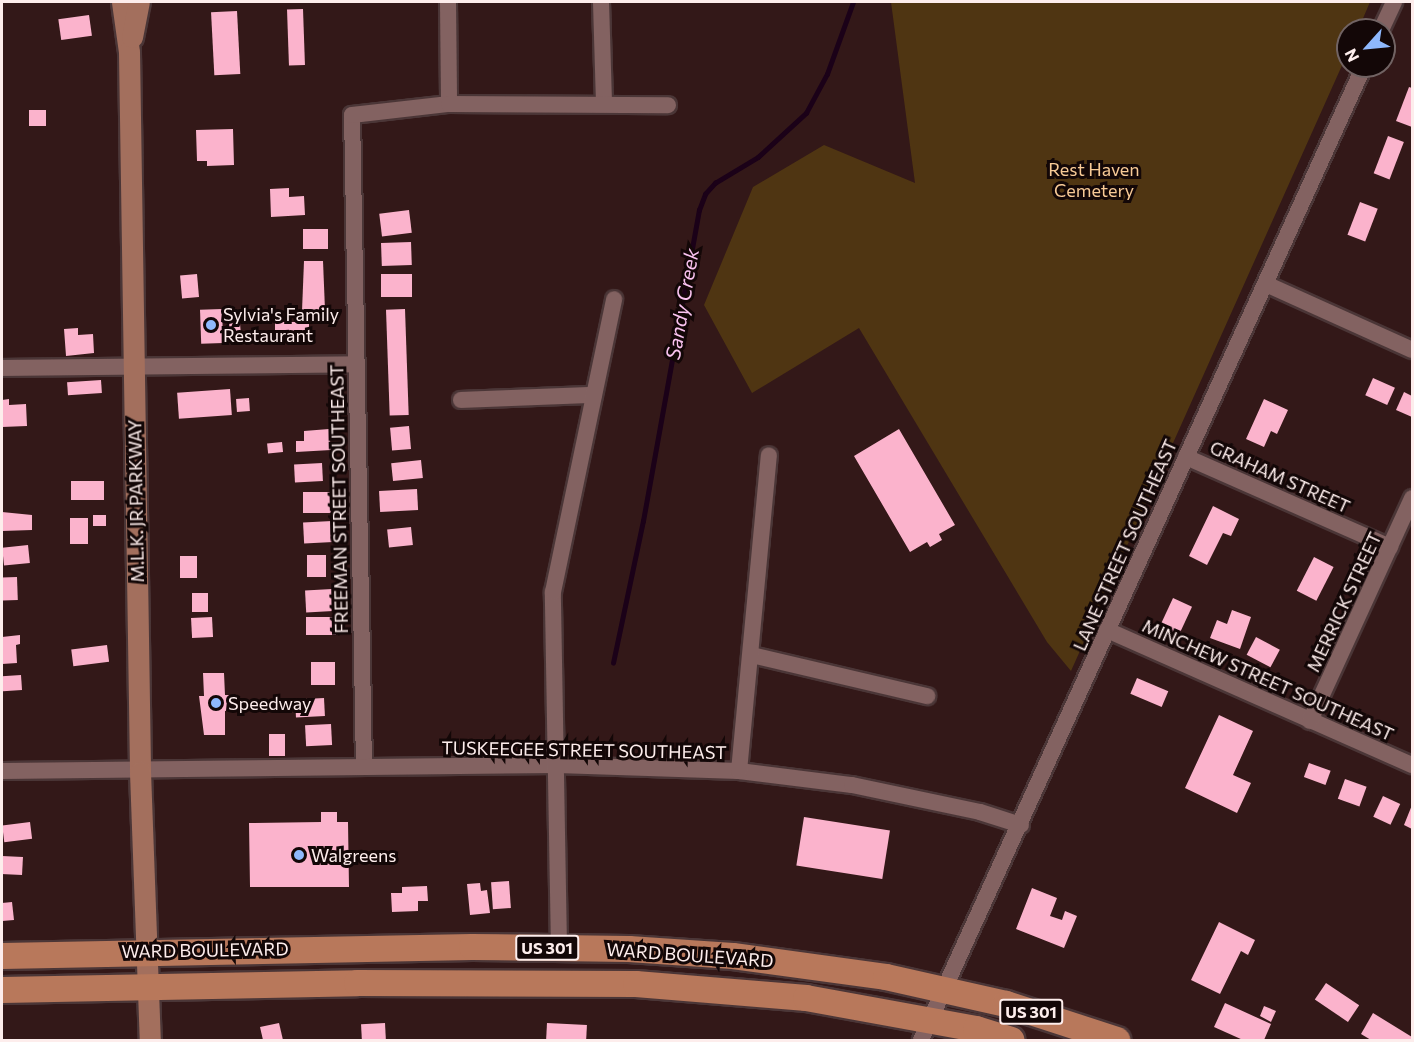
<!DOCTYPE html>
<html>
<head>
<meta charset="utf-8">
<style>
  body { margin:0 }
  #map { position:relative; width:1414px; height:1042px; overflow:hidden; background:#331818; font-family:Commissioner,sans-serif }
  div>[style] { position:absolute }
  .green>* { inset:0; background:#4f3512 }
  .stream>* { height:4.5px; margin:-2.25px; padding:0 2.25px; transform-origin:2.25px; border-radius:2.25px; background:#1b0118 }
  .building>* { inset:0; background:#fbb3cc; transform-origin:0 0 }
  .roads { filter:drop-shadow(2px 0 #4b3637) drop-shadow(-2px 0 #4b3637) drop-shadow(0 2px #4b3637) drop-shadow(0 -2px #4b3637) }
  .minor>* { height:16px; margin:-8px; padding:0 8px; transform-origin:8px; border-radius:8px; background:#836261 }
  .major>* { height:21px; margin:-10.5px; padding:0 10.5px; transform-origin:10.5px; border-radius:10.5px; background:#a36f5d }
  .highway>* { height:26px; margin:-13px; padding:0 13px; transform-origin:13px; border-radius:13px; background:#b8785b }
  .dots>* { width:16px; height:16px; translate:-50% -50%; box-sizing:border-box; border:3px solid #130707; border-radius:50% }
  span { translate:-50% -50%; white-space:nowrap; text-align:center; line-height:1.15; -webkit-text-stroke:6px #130707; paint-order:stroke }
  .shield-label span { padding:2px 4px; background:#130707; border:2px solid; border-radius:4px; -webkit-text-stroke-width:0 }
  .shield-label { font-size:16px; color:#fdedec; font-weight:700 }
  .park-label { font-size:18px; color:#f8ca96 }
  .poi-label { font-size:18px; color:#fdedec }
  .left { translate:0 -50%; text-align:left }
  .street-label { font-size:18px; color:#fdedec }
  .water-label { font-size:20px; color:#fac3f0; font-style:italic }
  .frame { position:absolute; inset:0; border:3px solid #fdedec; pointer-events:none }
  .north { position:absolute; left:1336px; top:18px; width:60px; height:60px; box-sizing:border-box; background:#130707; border:2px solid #716363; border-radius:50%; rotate:243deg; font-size:16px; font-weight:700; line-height:24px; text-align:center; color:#fdedec }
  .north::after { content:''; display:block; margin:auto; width:21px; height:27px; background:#8eb8fd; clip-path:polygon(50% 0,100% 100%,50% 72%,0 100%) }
</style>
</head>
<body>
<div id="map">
  <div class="green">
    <i style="clip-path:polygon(891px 2px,1370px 2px,1358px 30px,1348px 30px,1348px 52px,1071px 671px,1047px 642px,859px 328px,752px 393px,704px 305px,753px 187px,824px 145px,915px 183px)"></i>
  </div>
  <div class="stream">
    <i style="left:613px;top:663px;width:145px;rotate:-78.1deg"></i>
    <i style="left:643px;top:521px;width:316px;rotate:-79.8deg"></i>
    <i style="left:699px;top:210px;width:17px;rotate:-69deg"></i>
    <i style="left:705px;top:194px;width:15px;rotate:-48deg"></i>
    <i style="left:715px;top:183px;width:50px;rotate:-31.2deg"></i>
    <i style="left:758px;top:157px;width:65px;rotate:-42.5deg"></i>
    <i style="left:806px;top:113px;width:44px;rotate:-61.7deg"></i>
    <i style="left:827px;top:74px;width:77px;rotate:-70.1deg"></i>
  </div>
  <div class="building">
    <i style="left:303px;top:9px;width:56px;height:16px;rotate:88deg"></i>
    <i style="left:237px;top:11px;width:63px;height:26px;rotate:87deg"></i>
    <i style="left:89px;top:15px;width:21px;height:31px;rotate:82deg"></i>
    <i style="clip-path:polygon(1409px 87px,1412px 88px,1412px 127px,1396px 121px)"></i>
    <i style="left:29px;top:110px;width:17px;height:16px"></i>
    <i style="clip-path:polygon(233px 129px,234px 165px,207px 166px,207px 161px,197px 161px,196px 130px)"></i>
    <i style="left:1388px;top:136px;width:17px;height:40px;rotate:21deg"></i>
    <i style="clip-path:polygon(289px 188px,289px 197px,304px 196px,305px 215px,271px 217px,270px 189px)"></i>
    <i style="left:1360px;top:202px;width:19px;height:35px;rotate:21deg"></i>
    <i style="left:409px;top:210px;width:23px;height:30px;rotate:83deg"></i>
    <i style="left:328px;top:229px;width:20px;height:25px;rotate:90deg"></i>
    <i style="left:411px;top:242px;width:23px;height:30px;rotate:88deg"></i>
    <i style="clip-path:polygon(304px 261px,323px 261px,325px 310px,302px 311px)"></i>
    <i style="left:197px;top:274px;width:23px;height:17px;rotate:85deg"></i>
    <i style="left:412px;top:274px;width:23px;height:31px;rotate:90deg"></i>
    <i style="left:222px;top:309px;width:34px;height:22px;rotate:88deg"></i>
    <i style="left:405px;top:309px;width:106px;height:19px;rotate:88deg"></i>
    <i style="left:239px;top:312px;width:22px;height:13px;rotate:85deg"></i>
    <i style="left:275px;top:322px;width:34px;height:20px"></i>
    <i style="clip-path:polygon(78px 328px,78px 335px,93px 334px,94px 353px,66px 356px,64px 329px)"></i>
    <i style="left:1373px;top:378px;width:24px;height:19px;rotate:24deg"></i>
    <i style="left:101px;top:380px;width:13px;height:34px;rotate:86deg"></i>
    <i style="left:230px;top:389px;width:26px;height:53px;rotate:86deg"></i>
    <i style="clip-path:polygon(1404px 392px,1412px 396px,1412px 417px,1396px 410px)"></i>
    <i style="left:249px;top:398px;width:13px;height:13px;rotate:86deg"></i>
    <i style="clip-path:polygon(9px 399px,9px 405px,26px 404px,27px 426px,2px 427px,2px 400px)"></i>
    <i style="clip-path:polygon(1264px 399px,1288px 410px,1277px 434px,1271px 431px,1264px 447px,1246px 439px)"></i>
    <i style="left:409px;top:426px;width:23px;height:19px;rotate:85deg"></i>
    <i style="clip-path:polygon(329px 429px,331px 450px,296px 452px,296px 441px,304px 441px,304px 431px)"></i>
    <i style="clip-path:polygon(899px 429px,955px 525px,939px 534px,942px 540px,930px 547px,927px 542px,910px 552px,854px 456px)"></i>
    <i style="left:282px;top:442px;width:10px;height:15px;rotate:84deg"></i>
    <i style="left:421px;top:460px;width:18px;height:30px;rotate:84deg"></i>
    <i style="left:322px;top:463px;width:18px;height:28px;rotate:87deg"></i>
    <i style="left:104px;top:481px;width:19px;height:33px;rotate:90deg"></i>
    <i style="left:417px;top:489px;width:21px;height:38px;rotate:87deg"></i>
    <i style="left:303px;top:492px;width:29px;height:21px"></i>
    <i style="clip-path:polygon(1213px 506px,1239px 519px,1231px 536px,1223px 533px,1207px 565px,1189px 556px)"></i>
    <i style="clip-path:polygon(2px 512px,32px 515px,32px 530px,2px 531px)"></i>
    <i style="left:106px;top:515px;width:11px;height:13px;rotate:90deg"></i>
    <i style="left:88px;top:518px;width:26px;height:18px;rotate:90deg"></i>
    <i style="left:332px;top:521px;width:21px;height:29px;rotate:87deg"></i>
    <i style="left:411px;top:527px;width:18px;height:24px;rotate:84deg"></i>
    <i style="left:28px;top:545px;width:18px;height:26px;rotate:84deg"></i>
    <i style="left:307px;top:555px;width:19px;height:22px"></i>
    <i style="left:180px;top:556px;width:17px;height:22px"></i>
    <i style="left:1314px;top:557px;width:22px;height:38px;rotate:27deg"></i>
    <i style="left:17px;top:577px;width:23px;height:15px;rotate:88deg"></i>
    <i style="left:332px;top:589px;width:22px;height:27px;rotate:87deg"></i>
    <i style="left:192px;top:593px;width:16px;height:19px"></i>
    <i style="left:1173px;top:598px;width:21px;height:41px;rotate:25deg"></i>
    <i style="clip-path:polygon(1232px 610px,1251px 617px,1240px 649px,1210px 638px,1217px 620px,1227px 624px)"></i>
    <i style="left:212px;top:617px;width:20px;height:21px;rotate:87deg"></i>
    <i style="left:336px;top:617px;width:18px;height:30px;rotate:90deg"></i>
    <i style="clip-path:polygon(20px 635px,20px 644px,16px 645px,17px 663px,2px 664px,2px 637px)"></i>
    <i style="left:1256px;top:637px;width:27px;height:20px;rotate:28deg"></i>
    <i style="left:107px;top:645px;width:17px;height:36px;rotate:83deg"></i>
    <i style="left:335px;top:662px;width:23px;height:24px;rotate:90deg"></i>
    <i style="clip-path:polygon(203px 673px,224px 673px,225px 695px,232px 695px,232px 710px,225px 711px,225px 735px,204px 735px,199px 696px,204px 696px)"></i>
    <i style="left:21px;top:675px;width:15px;height:19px;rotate:86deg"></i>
    <i style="left:1137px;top:678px;width:34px;height:17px;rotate:23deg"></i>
    <i style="left:324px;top:698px;width:18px;height:29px;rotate:87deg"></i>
    <i style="clip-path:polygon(1219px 715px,1253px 731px,1233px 775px,1251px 783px,1237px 813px,1185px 788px)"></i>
    <i style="left:331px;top:724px;width:21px;height:26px;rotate:87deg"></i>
    <i style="left:269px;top:734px;width:16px;height:22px"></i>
    <i style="left:1309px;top:763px;width:23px;height:15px;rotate:20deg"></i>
    <i style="left:1345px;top:779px;width:23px;height:21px;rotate:20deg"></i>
    <i style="left:1383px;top:796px;width:19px;height:23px;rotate:25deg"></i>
    <i style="clip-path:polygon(1412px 805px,1412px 829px,1404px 825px)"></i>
    <i style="clip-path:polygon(321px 812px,337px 812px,337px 822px,348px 822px,349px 887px,250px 887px,249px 823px,321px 822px)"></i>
    <i style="left:804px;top:817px;width:87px;height:49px;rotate:9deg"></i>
    <i style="left:30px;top:822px;width:17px;height:28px;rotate:83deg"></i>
    <i style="left:2px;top:856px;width:21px;height:18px;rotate:3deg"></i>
    <i style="left:509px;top:881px;width:27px;height:18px;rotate:86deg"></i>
    <i style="clip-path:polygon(480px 883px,481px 891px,487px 890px,490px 913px,470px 915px,467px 884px)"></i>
    <i style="clip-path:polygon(427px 886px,428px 901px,418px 901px,418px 911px,392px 912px,391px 893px,402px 893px,402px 887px)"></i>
    <i style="clip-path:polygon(1032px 888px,1057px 898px,1050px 916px,1062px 920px,1065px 911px,1077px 916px,1064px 948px,1016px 929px)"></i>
    <i style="clip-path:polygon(12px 902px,14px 920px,2px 921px,2px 903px)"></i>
    <i style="clip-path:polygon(1219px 922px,1255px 940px,1248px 955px,1241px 951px,1220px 994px,1191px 980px)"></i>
    <i style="left:1326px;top:983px;width:40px;height:20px;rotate:34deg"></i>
    <i style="clip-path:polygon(1225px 1003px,1271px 1024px,1264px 1040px,1243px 1040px,1214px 1027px)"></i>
    <i style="clip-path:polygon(1264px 1006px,1276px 1011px,1271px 1022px,1260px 1016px)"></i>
    <i style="clip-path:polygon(1373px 1013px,1412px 1037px,1412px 1040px,1371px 1040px,1361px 1034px)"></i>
    <i style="clip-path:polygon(279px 1023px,283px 1040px,263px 1040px,260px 1027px)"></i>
    <i style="left:385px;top:1023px;width:17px;height:24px;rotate:87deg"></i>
    <i style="left:547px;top:1023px;width:40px;height:17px;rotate:3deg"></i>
  </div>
  <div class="roads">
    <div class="minor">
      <i style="left:448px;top:2px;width:102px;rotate:89.4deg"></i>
      <i style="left:601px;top:2px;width:101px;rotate:88.3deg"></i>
      <i style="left:1381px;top:30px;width:31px;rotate:-65deg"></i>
      <i style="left:1266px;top:284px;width:160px;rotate:24.3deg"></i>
      <i style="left:2px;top:368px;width:353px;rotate:-0.6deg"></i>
      <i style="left:461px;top:400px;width:133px;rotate:-2.2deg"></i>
      <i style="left:1186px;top:457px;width:223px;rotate:23.8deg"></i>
      <i style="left:1107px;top:630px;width:334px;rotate:23.9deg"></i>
      <i style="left:752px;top:655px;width:180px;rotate:13.2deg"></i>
      <i style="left:1310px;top:721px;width:245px;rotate:-65.4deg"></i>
      <i style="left:364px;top:767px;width:652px;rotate:-91.05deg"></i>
      <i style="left:352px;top:115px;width:98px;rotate:-6.5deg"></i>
      <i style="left:449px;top:104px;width:219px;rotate:0.3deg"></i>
      <i style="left:2px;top:771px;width:555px;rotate:-0.62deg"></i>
      <i style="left:557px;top:765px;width:182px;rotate:1.9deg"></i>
      <i style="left:739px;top:771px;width:114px;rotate:7.1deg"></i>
      <i style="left:852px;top:785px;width:131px;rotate:11.9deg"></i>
      <i style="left:980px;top:812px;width:43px;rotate:17.6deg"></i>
      <i style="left:739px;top:771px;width:317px;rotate:-84.6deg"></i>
      <i style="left:559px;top:948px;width:356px;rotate:-91deg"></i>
      <i style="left:553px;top:592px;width:299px;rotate:-78.2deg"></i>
      <i style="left:921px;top:1040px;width:1070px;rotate:-65.54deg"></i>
    </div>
    <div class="major">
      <i style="left:122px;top:2px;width:50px;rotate:82deg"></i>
      <i style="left:129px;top:52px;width:720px;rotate:89.12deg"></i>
      <i style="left:140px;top:772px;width:268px;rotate:87.9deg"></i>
      <i style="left:132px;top:37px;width:36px;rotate:-79deg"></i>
    </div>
    <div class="highway">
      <i style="left:2px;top:956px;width:470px;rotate:-1.1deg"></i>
      <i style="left:472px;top:947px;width:157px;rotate:0.7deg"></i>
      <i style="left:629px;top:949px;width:104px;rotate:3.9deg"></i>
      <i style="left:733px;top:956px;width:154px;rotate:7.8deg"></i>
      <i style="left:886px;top:977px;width:123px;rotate:12.7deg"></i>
      <i style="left:1006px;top:1004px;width:117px;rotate:18deg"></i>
      <i style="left:2px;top:990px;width:355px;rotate:-1.1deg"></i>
      <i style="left:357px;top:983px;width:279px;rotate:0.2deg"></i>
      <i style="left:636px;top:984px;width:171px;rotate:4.7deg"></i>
      <i style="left:806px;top:998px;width:173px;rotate:10.3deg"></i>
      <i style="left:976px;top:1029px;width:37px;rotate:17deg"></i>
    </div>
  </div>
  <div class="dots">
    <i style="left:211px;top:325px;background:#8eb8fd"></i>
    <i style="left:216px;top:703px;background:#8eb8fd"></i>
    <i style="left:299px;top:855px;background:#8eb8fd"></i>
  </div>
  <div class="shield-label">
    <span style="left:547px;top:948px">US 301</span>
    <span style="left:1031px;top:1012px">US 301</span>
  </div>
  <div class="park-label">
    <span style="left:1094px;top:180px">Rest Haven<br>Cemetery</span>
  </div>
  <div class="poi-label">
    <span class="left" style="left:223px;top:325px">Sylvia's Family<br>Restaurant</span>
    <span class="left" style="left:228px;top:703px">Speedway</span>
    <span class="left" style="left:311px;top:855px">Walgreens</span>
  </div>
  <div class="street-label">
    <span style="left:1280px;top:477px;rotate:24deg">GRAHAM STREET</span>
    <span style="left:339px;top:499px;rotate:-91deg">FREEMAN STREET SOUTHEAST</span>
    <span style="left:136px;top:501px;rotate:-91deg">M.L.K. JR PARKWAY</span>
    <span style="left:1125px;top:545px;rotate:-66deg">LANE STREET SOUTHEAST</span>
    <span style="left:1344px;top:602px;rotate:-65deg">MERRICK STREET</span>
    <span style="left:1268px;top:680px;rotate:24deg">MINCHEW STREET SOUTHEAST</span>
    <span style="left:584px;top:750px;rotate:1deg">TUSKEEGEE STREET SOUTHEAST</span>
    <span style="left:205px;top:950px;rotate:-1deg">WARD BOULEVARD</span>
    <span style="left:690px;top:955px;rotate:4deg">WARD BOULEVARD</span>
  </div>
  <div class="water-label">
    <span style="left:682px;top:304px;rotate:-80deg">Sandy Creek</span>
  </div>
  <div class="frame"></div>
  <div class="north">N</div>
</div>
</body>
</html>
